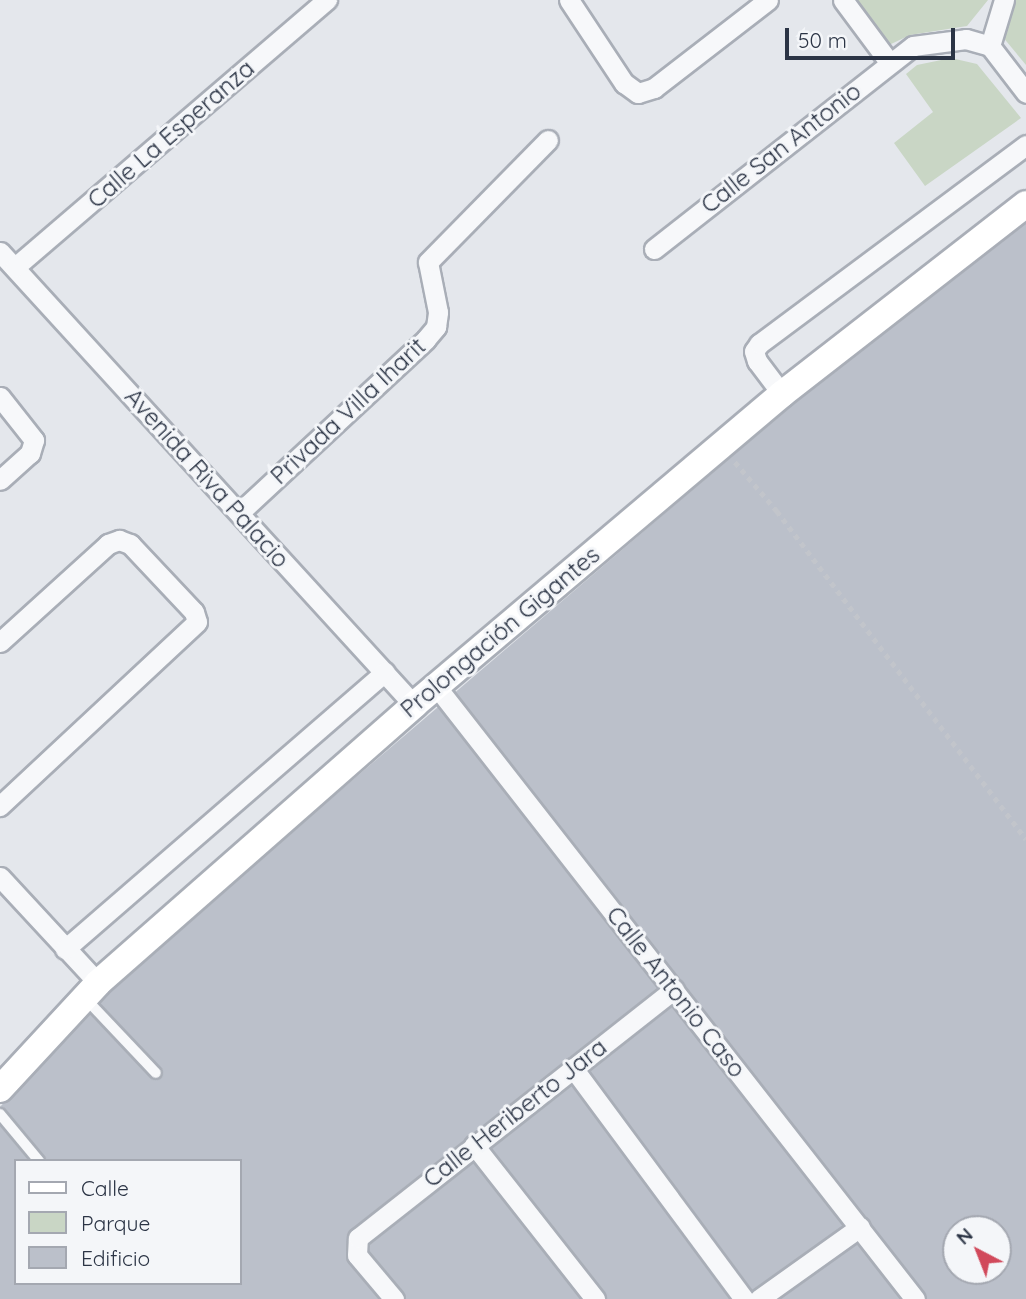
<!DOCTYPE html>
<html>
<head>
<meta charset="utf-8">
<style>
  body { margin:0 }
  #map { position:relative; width:1026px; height:1299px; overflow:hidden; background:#e4e7ec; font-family:Quicksand,sans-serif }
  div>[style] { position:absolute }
  .green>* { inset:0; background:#c9d6c5 }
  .building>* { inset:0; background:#bbc0ca }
  .path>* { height:4.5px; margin-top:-2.25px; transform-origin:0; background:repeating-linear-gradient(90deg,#c2c5cb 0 5px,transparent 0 10px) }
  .roads { filter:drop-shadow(2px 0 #a9aeb7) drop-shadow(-2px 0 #a9aeb7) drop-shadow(0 2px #a9aeb7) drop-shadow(0 -2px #a9aeb7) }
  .lane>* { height:10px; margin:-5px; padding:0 5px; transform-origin:5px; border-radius:5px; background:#f7f8fa }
  .street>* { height:19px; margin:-9.5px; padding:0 9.5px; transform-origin:9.5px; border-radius:9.5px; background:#f7f8fa }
  .secondary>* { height:26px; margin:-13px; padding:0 13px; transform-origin:13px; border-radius:13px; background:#fff }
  span { translate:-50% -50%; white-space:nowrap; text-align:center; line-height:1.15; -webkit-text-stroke:6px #f4f6f9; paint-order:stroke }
  .street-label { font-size:24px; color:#2b3445 }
  .legend { position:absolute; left:14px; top:1159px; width:228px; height:126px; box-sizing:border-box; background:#f4f6f9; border:2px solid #a4a8b1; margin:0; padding:9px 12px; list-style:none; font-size:21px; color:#2b3445 }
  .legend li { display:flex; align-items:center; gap:14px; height:35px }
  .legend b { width:35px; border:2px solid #a4a8b1 }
  .north { position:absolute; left:942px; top:1215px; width:70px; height:70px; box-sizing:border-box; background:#f4f6f9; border:2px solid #a4a8b1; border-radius:50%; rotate:318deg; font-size:19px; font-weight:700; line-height:28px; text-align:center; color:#2b3445 }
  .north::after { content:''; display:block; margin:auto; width:24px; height:32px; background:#d1495b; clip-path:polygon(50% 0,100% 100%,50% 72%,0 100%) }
  .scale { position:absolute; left:785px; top:28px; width:170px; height:32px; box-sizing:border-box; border:4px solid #2b3445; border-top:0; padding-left:9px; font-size:21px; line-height:24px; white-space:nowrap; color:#2b3445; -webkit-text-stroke:5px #f4f6f9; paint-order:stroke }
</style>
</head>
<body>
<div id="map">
  <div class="green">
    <i style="clip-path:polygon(855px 0,988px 0,967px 26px,910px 35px,889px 45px)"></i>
    <i style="clip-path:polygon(1009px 0,1026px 0,1026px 65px,1002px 36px)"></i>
    <i style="clip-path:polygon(951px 58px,977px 64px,1021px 118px,925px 186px,894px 143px,933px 112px,906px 74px,917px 65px)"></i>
  </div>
  <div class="building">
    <i style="clip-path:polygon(evenodd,1026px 219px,1026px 1299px,0 1299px,0 1107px,108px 989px,801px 397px,1026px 219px,16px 1161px,240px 1161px,240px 1283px,16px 1283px,16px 1161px,1026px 219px,956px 1229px,998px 1229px,998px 1271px,956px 1271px,956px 1229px)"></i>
  </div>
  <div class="path">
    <i style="left:735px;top:462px;width:65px;rotate:49.4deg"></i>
    <i style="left:777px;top:511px;width:412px;rotate:52.8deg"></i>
  </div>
  <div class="roads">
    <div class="lane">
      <i style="left:85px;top:998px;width:103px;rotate:46.6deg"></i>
      <i style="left:0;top:1114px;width:61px;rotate:50.3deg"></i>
    </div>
    <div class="street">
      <i style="left:569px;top:0;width:100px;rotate:56.5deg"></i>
      <i style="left:624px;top:83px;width:17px;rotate:36deg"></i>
      <i style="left:638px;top:93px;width:17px;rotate:-17deg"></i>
      <i style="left:654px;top:88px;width:144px;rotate:-37.7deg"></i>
      <i style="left:843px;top:0;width:77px;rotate:53.4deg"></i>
      <i style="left:990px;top:46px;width:48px;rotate:-73.1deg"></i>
      <i style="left:654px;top:249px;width:329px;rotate:-38.1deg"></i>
      <i style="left:913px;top:46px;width:53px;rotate:-7.5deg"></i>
      <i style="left:966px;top:39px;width:25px;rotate:16deg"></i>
      <i style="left:990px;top:46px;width:59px;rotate:52.5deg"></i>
      <i style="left:0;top:252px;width:614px;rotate:47.58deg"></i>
      <i style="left:15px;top:267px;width:411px;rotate:-40.6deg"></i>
      <i style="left:782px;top:394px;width:41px;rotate:-127.1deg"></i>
      <i style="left:757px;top:361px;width:10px;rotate:-107deg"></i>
      <i style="left:754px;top:351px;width:9px;rotate:-54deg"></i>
      <i style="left:759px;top:344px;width:333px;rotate:-36.7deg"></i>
      <i style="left:0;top:397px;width:55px;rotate:51.7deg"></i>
      <i style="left:34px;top:440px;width:14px;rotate:107deg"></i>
      <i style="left:30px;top:453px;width:40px;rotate:138deg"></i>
      <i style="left:239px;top:513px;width:255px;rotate:-42.9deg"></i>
      <i style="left:426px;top:339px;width:16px;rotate:-50deg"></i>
      <i style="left:436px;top:327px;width:15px;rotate:-82deg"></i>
      <i style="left:438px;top:312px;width:51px;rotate:-101.3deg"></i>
      <i style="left:428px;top:262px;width:171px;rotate:-45.5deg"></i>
      <i style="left:0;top:642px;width:146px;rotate:-42.2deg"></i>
      <i style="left:108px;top:544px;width:12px;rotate:-20deg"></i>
      <i style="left:119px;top:540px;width:12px;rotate:20deg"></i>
      <i style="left:130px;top:544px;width:93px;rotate:46.7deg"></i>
      <i style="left:194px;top:612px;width:10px;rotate:73deg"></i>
      <i style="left:197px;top:622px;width:270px;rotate:137deg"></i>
      <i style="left:436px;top:686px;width:778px;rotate:52deg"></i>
      <i style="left:0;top:877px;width:144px;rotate:47.2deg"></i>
      <i style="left:65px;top:949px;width:423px;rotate:-40.9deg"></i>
      <i style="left:573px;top:1068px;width:287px;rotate:53.5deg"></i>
      <i style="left:474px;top:1145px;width:196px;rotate:51.8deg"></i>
      <i style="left:394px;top:1299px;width:57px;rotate:-130.1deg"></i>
      <i style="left:357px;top:1255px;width:17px;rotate:-87deg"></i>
      <i style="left:358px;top:1238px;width:402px;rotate:-38.2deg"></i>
      <i style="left:759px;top:1299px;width:124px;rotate:-35.5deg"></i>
    </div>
    <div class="secondary">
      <i style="left:0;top:1089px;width:144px;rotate:-47.2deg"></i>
      <i style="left:98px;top:983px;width:421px;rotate:-41.3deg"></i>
      <i style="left:414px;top:705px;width:482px;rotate:-40.2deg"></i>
      <i style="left:782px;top:394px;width:309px;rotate:-37.9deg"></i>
    </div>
  </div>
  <div class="street-label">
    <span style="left:171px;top:134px;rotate:-41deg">Calle La Esperanza</span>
    <span style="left:781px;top:148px;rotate:-38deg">Calle San Antonio</span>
    <span style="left:348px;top:411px;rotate:-43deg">Privada Villa Iharit</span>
    <span style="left:207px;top:478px;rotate:48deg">Avenida Riva Palacio</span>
    <span style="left:500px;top:632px;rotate:-40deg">Prolongación Gigantes</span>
    <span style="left:676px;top:992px;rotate:52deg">Calle Antonio Caso</span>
    <span style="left:515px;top:1113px;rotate:-38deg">Calle Heriberto Jara</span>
  </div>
  <ul class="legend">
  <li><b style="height:9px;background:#fff"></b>Calle</li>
  <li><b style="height:19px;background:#c9d6c5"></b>Parque</li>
  <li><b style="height:19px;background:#bbc0ca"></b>Edificio</li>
  </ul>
  <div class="north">N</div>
  <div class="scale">50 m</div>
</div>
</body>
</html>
